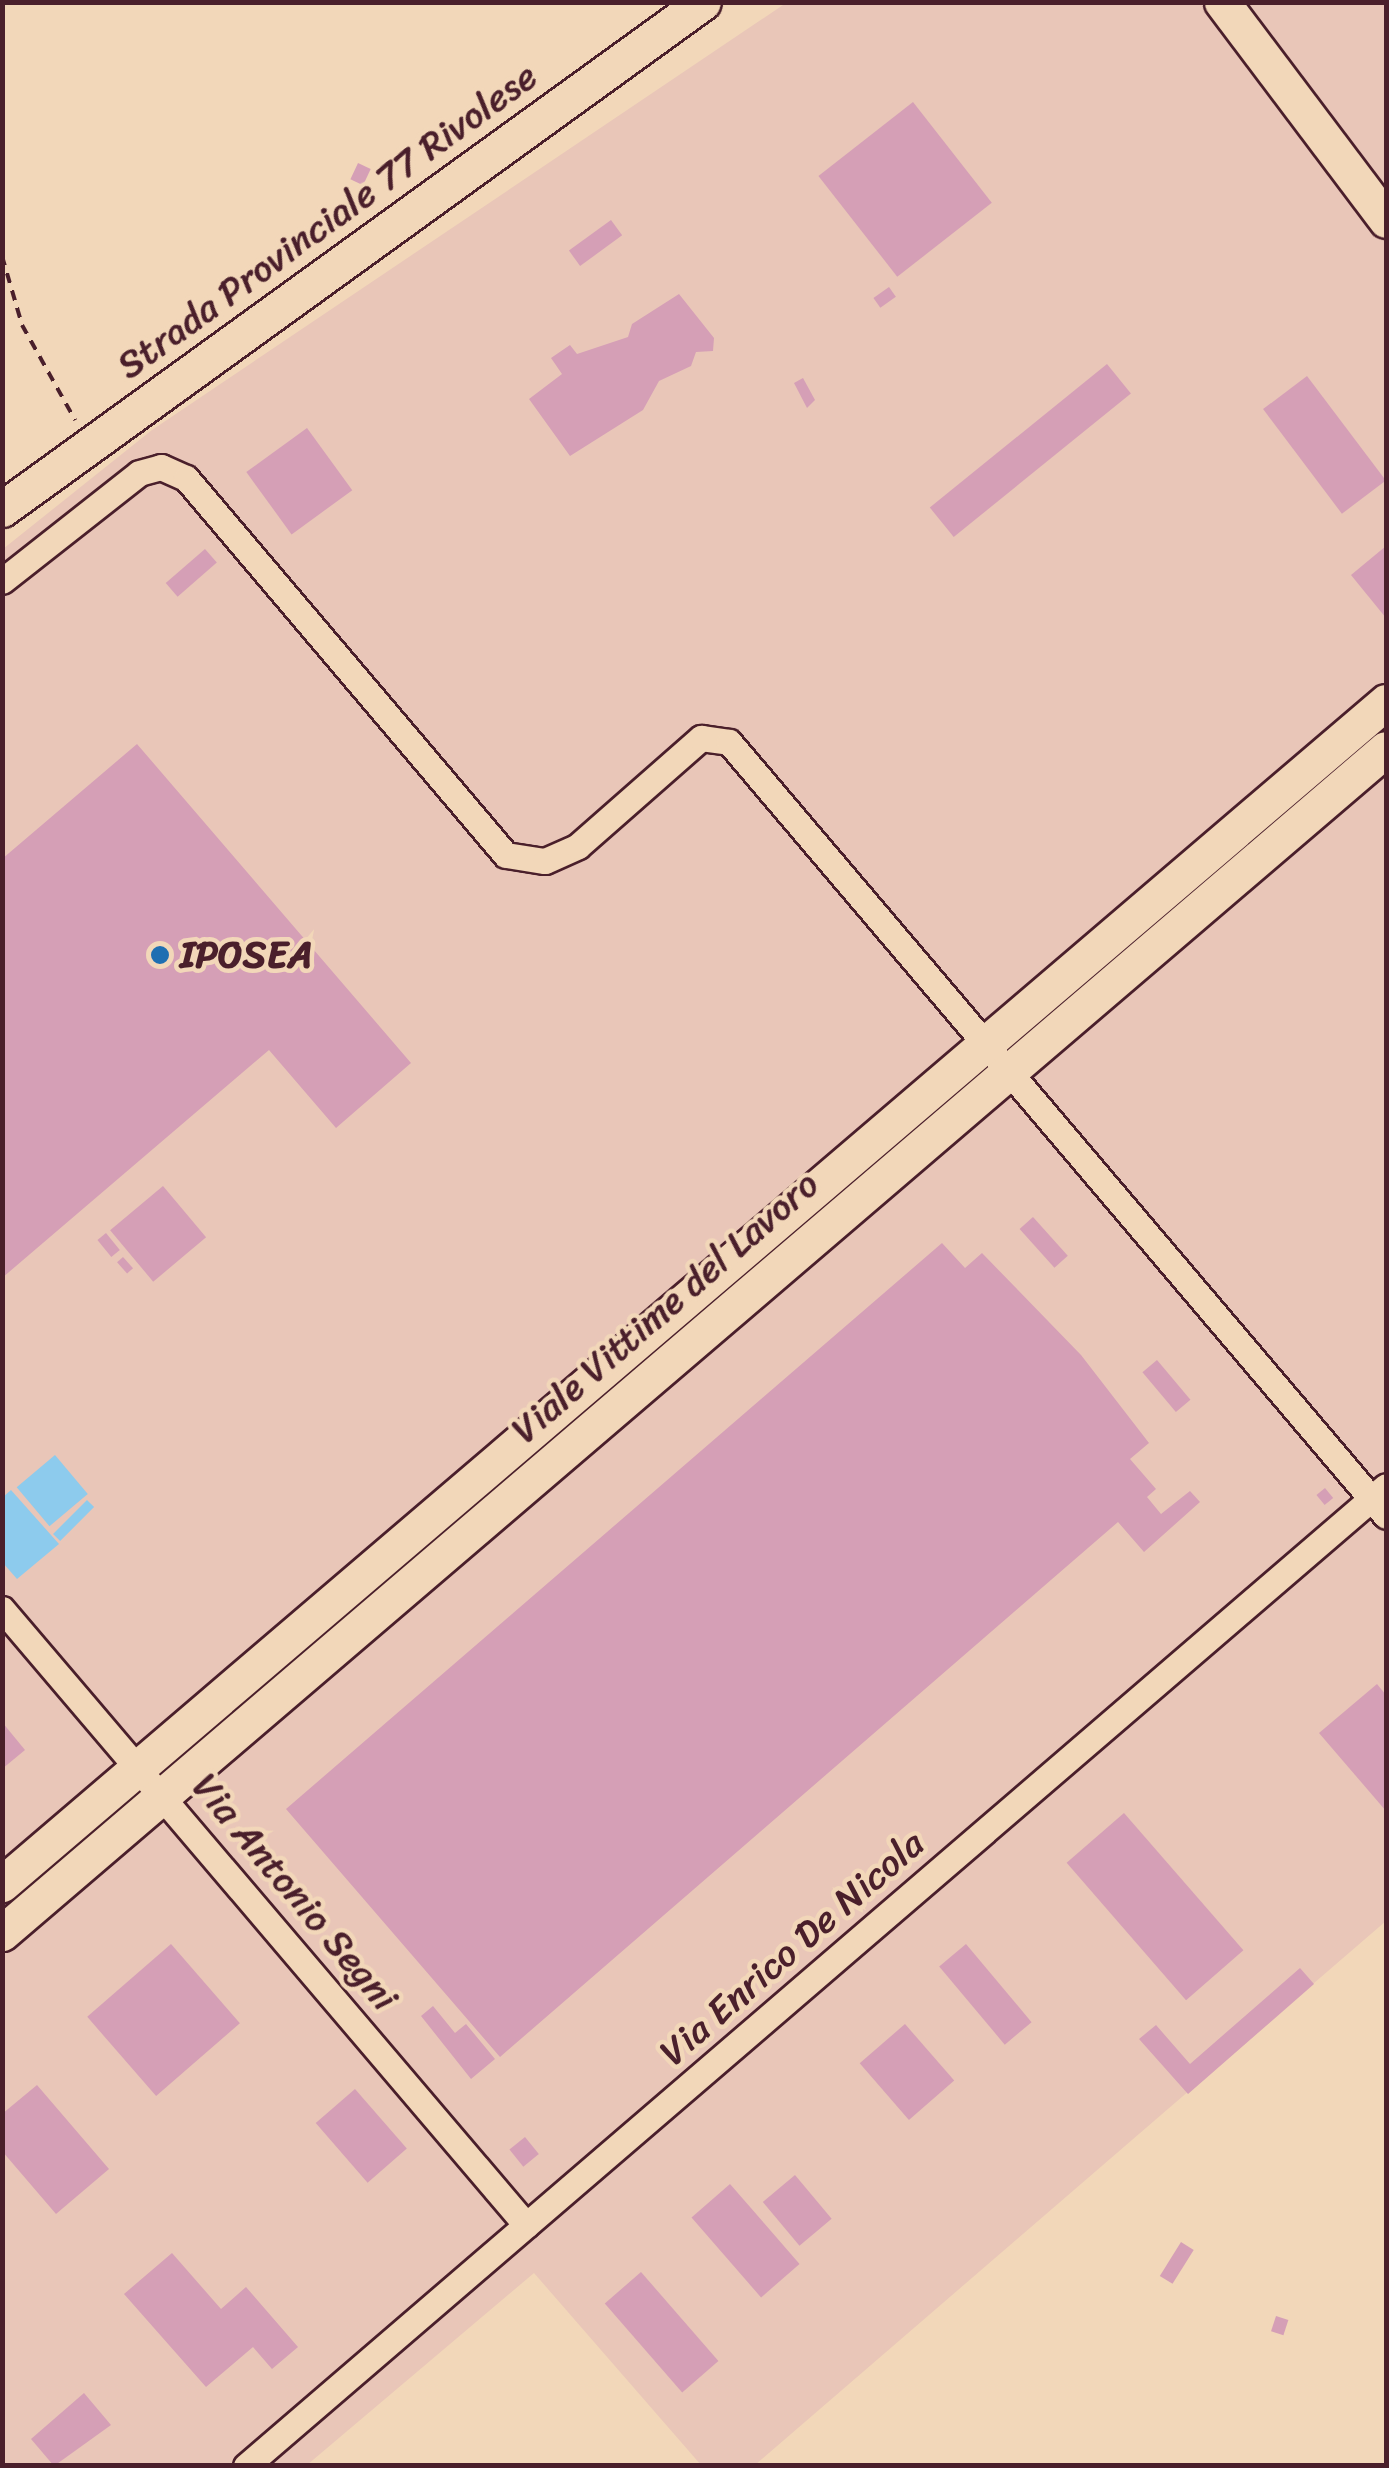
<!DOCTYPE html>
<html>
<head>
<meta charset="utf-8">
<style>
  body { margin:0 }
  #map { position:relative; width:1389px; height:2468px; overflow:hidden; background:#f2d7b9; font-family:Sriracha,sans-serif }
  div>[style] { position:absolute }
  .built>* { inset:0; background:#e9c6b8 }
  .water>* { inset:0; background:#8dcbed; transform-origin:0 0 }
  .building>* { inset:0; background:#d59fb6; transform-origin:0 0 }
  .path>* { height:4px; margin-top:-2px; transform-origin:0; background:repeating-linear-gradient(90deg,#4a1f2b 0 10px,transparent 0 18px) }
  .roads { filter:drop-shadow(2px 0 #4a1f2b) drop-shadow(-2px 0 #4a1f2b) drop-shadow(0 2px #4a1f2b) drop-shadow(0 -2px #4a1f2b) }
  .street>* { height:25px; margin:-12.5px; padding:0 12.5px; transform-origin:12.5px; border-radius:12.5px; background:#f2d7b9 }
  .secondary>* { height:35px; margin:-17.5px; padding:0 17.5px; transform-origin:17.5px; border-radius:17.5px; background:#f2d7b9 }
  .dots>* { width:28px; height:28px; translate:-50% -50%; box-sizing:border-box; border:5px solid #f2d7b9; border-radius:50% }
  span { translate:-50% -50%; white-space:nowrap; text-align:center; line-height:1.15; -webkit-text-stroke:9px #f2d7b9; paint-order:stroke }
  .street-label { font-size:38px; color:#4a1f2b }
  .poi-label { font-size:38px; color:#4a1f2b; font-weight:700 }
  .left { translate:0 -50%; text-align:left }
  .frame { position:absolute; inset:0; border:5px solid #4a1f2b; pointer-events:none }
</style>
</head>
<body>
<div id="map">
  <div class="built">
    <i style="clip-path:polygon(786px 3px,1386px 3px,1386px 1921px,755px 2465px,701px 2465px,534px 2273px,307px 2465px,3px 2466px,3px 549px,152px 430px)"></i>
  </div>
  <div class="water">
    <i style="left:55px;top:1455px;width:51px;height:50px;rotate:50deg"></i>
    <i style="clip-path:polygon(11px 1490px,59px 1544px,17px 1579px,3px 1563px,3px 1497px)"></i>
    <i style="left:87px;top:1500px;width:10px;height:48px;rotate:45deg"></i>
  </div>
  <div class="building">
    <i style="left:913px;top:102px;width:128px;height:120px;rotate:52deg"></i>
    <i style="left:358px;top:163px;width:14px;height:18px;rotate:25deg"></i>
    <i style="left:611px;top:220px;width:19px;height:52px;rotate:54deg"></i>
    <i style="left:889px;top:287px;width:12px;height:19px;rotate:55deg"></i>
    <i style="clip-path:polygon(679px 294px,714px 338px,713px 351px,696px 352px,691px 366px,659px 381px,643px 410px,570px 456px,529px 399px,562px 374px,551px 358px,570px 345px,577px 354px,628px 337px,632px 324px)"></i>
    <i style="left:1107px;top:364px;width:38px;height:228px;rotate:51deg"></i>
    <i style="left:1307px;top:376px;width:131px;height:55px;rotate:53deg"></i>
    <i style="clip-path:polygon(803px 378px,815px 400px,807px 408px,794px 383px)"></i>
    <i style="left:307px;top:428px;width:77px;height:75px;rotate:54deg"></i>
    <i style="clip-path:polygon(1386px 546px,1386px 618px,1351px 575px)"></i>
    <i style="left:205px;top:549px;width:18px;height:52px;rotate:49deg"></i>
    <i style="clip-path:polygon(137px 744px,411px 1063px,336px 1128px,269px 1050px,2px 1278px,2px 859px)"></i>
    <i style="left:163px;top:1186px;width:67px;height:69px;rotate:50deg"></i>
    <i style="left:1033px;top:1217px;width:52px;height:18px;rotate:48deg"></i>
    <i style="left:106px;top:1233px;width:22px;height:11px;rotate:51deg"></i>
    <i style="clip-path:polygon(942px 1243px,965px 1268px,982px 1253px,1081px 1355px,1149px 1443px,1130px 1459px,1156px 1489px,1147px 1497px,1161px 1514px,1190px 1491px,1200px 1502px,1144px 1552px,1118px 1522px,500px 2057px,286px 1809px)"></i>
    <i style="left:123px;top:1257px;width:15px;height:8px;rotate:48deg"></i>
    <i style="left:1157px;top:1360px;width:52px;height:19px;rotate:50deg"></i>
    <i style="left:1325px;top:1488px;width:13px;height:11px;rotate:51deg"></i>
    <i style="clip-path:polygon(1377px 1684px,1386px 1695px,1386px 1811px,1319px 1733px)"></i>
    <i style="clip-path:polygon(2px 1722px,25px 1750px,2px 1769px)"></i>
    <i style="left:1124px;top:1813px;width:182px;height:76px;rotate:49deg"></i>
    <i style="left:171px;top:1944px;width:105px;height:111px;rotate:49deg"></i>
    <i style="left:966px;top:1944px;width:102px;height:35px;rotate:50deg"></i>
    <i style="clip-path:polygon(1300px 1968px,1314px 1984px,1188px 2094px,1139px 2039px,1156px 2025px,1190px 2064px)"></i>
    <i style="clip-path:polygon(433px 2006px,455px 2033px,466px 2024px,495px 2059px,471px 2079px,421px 2016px)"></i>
    <i style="left:905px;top:2024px;width:75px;height:60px;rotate:49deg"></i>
    <i style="clip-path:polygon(37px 2085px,109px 2169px,56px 2214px,2px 2151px,2px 2114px)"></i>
    <i style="left:355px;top:2089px;width:79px;height:52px;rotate:49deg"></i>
    <i style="left:525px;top:2137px;width:22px;height:20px;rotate:51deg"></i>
    <i style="left:795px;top:2175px;width:57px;height:42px;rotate:50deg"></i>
    <i style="left:730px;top:2184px;width:106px;height:51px;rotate:49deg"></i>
    <i style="left:1181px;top:2242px;width:15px;height:40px;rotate:32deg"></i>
    <i style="clip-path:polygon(172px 2253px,221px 2309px,246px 2287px,298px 2347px,272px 2369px,253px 2347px,206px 2387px,124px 2294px)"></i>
    <i style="left:641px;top:2272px;width:118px;height:48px;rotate:49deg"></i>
    <i style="left:1276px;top:2316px;width:13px;height:16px;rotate:18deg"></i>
    <i style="clip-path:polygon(84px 2393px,111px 2425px,54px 2466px,31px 2439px)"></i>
  </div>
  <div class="path">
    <i style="left:2px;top:256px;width:72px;rotate:73.8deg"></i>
    <i style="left:22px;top:325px;width:109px;rotate:60.8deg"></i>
  </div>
  <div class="roads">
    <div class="street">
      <i style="left:2px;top:581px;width:174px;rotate:-38.2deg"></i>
      <i style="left:139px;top:473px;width:23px;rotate:-15deg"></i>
      <i style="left:161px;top:467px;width:27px;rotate:24deg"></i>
      <i style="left:186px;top:478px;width:494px;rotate:49.7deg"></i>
      <i style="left:506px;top:855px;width:39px;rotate:9deg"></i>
      <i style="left:545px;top:861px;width:36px;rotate:-24deg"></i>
      <i style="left:578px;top:846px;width:164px;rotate:-41.3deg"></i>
      <i style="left:701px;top:738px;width:28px;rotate:8deg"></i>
      <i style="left:729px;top:742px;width:1015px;rotate:49.67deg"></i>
      <i style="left:2px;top:1609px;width:809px;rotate:49.61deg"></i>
      <i style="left:246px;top:2466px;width:1503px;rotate:-40.68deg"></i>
    </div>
    <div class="secondary">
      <i style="left:1222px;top:2px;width:273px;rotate:53deg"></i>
      <i style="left:2px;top:509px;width:865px;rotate:-35.88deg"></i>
      <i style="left:2px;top:1884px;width:1820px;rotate:-40.5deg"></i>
      <i style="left:2px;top:1933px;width:1821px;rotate:-40.55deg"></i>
    </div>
  </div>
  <div class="dots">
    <i style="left:160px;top:955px;background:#1f6fb2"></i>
  </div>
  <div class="street-label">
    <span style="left:327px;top:221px;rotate:-36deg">Strada Provinciale 77 Rivolese</span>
    <span style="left:665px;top:1307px;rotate:-41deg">Viale Vittime del Lavoro</span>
    <span style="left:295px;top:1892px;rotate:50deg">Via Antonio Segni</span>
    <span style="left:792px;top:1948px;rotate:-41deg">Via Enrico De Nicola</span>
  </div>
  <div class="poi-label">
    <span class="left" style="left:180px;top:955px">IPOSEA</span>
  </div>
  <div class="frame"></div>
</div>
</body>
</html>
